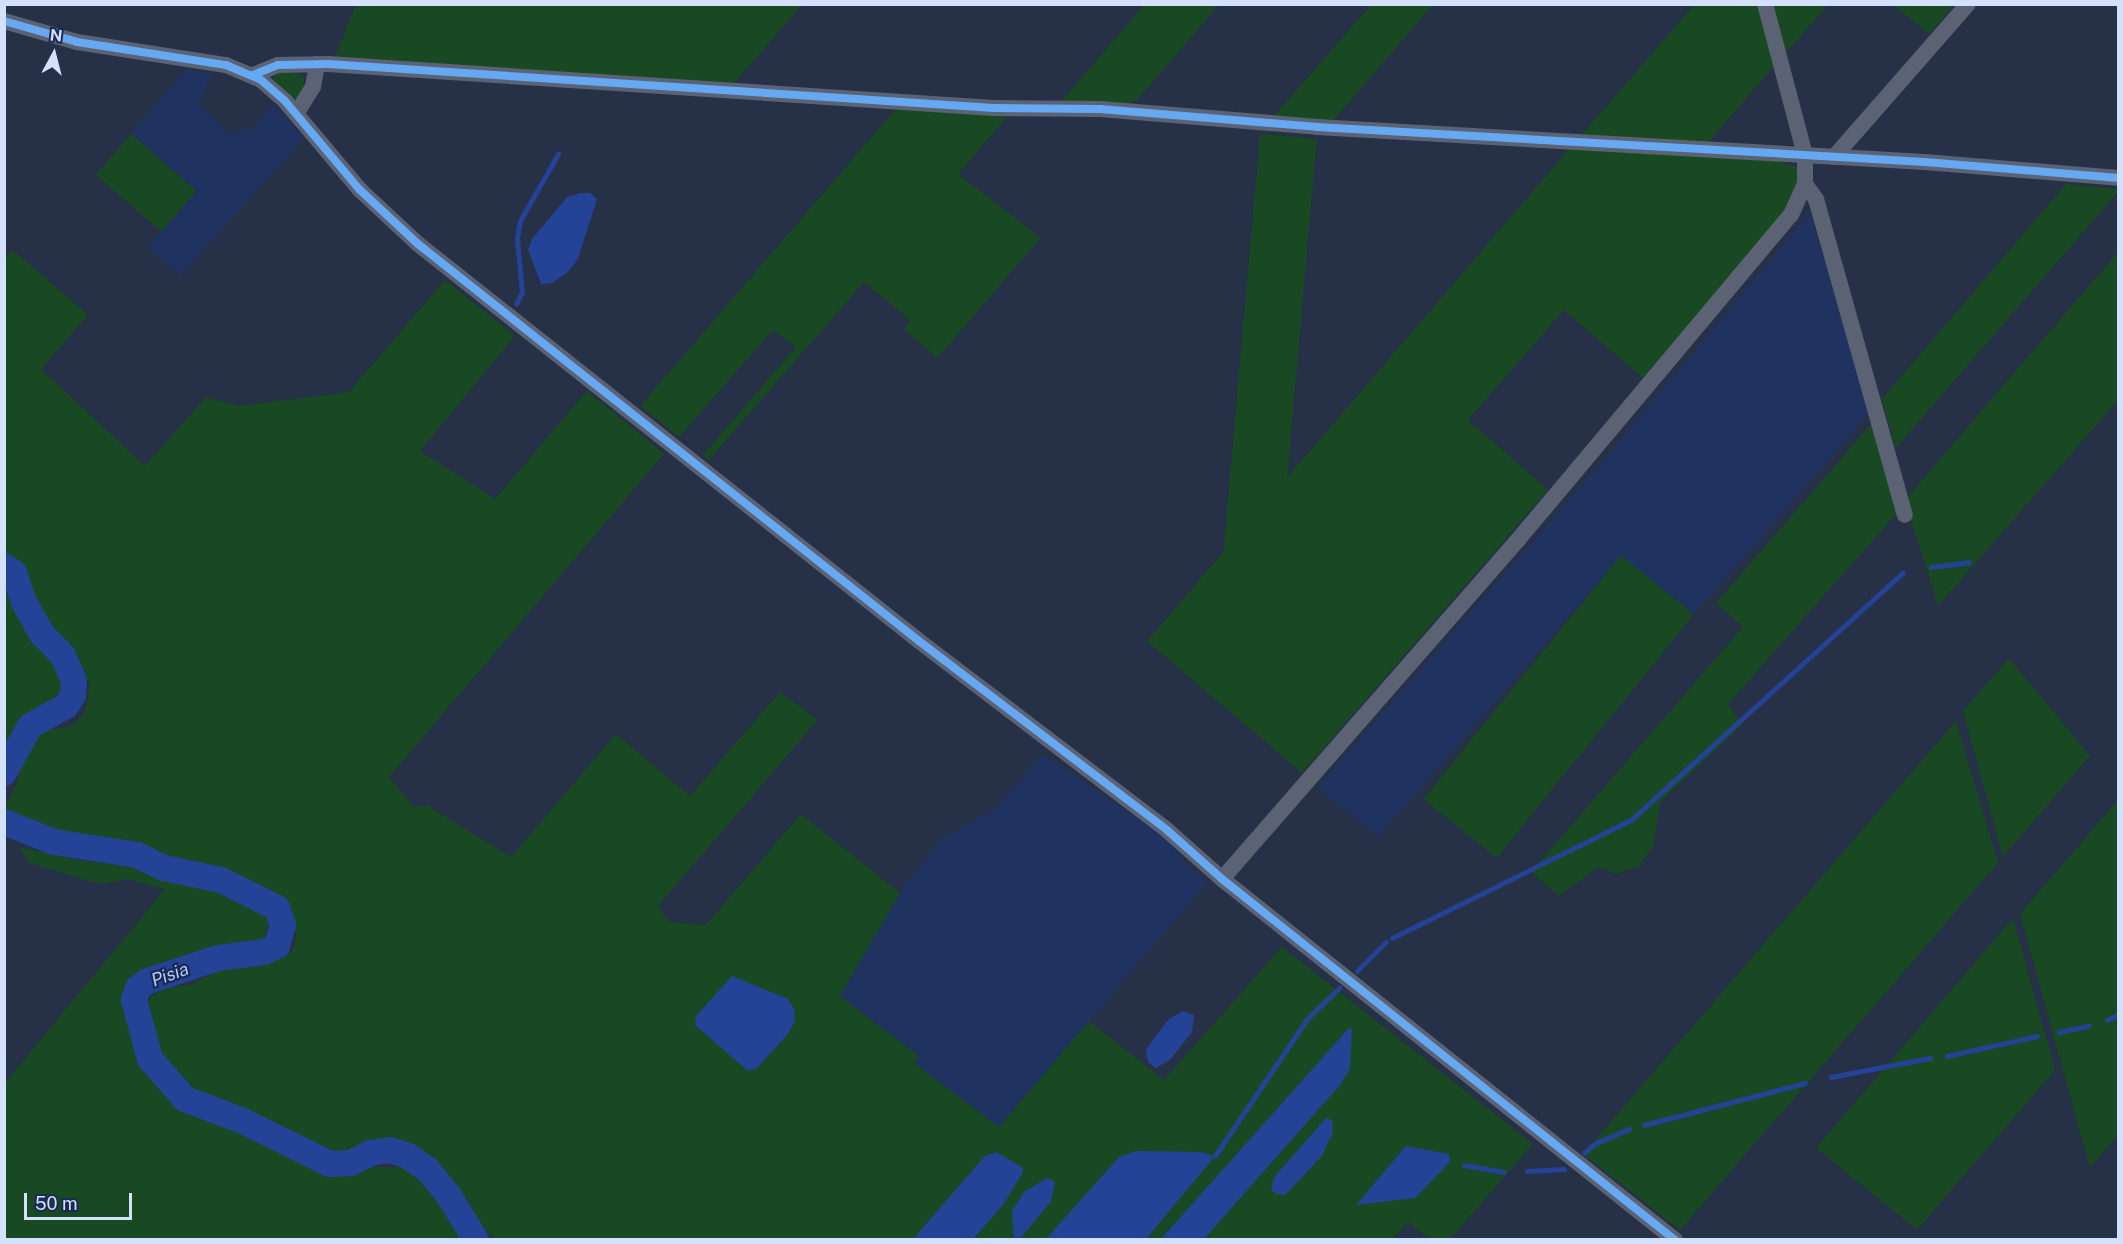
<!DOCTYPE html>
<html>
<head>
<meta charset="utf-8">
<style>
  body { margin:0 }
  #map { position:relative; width:2123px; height:1244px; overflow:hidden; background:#263047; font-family:"Public Sans",sans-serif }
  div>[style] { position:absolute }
  .built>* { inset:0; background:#20325f }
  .green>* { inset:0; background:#194923; transform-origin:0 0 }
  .water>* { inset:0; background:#244397 }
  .stream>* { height:4.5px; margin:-2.25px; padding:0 2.25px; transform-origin:2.25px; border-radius:2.25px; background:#244397 }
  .river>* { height:26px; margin:-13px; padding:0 13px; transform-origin:13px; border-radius:13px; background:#244397 }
  .minor>* { height:16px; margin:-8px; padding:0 8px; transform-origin:8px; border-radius:8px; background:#5a6273 }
  .cycleway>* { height:8px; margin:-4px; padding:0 4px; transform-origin:4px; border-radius:4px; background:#66a8f1 }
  span { translate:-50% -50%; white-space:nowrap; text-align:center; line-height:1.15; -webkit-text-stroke:4.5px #192a54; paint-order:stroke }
  .water-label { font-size:18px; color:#b6cdfe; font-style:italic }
  .frame { position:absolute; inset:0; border:6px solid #d4e1fc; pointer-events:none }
  .north { position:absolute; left:24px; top:24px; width:60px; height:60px; -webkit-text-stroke:4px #192a54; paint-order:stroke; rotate:7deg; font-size:16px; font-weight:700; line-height:24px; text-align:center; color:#d4e1fc }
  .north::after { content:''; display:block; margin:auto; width:21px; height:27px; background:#d4e1fc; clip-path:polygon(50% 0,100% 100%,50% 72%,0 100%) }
  .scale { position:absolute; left:24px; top:1193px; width:108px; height:27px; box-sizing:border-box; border:3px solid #d4e1fc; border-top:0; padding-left:8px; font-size:18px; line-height:21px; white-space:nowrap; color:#d4e1fc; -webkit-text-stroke:4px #192a54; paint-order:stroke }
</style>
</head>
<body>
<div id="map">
  <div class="built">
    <i style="clip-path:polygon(186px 69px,212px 73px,199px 104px,231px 135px,255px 126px,274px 103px,303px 138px,181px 276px,147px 247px,197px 191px,131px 134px)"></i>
    <i style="clip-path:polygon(1810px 213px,1870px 412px,1694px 614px,1621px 556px,1378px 837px,1318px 787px,1593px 473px)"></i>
    <i style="clip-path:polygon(1043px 754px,1169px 840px,1185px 863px,1207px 882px,999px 1127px,914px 1063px,919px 1056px,840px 996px,903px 887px,943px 838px,995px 809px)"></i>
  </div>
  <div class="green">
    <i style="clip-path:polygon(1768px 4px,1828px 5px,1783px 56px)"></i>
    <i style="clip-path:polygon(356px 5px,802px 4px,802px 5px,734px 83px,333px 61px)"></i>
    <i style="clip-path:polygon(1144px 5px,1219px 5px,1138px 99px,1121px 107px,1061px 102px)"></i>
    <i style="clip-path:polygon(1371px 5px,1433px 5px,1332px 122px,1273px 117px)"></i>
    <i style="clip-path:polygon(1694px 5px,1758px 5px,1775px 65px,1707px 144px,1579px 138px)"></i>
    <i style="clip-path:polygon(1894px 5px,1954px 5px,1929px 34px)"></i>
    <i style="clip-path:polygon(278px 72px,296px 72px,304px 78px,304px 87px,295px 101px,273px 79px)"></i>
    <i style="clip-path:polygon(896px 109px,1011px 112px,958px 174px,1041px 238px,937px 358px,904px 329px,911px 321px,864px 282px,709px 460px,703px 455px,796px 347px,773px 330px,679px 437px,640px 406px)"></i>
    <i style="left:131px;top:134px;width:87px;height:54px;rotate:41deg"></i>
    <i style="left:1260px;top:134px;width:57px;height:420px;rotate:5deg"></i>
    <i style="clip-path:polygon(1569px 149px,1772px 159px,1798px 167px,1798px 188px,1788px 211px,1644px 379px,1564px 310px,1468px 420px,1548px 490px,1302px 773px,1147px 641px)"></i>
    <i style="clip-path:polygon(2066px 184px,2118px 189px,2118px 192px,1896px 448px,1882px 399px)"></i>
    <i style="clip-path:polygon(13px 250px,88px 315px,41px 369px,145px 466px,206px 397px,237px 406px,349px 392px,445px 280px,515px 336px,420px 451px,495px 499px,587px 391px,664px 454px,389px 777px,414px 807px,428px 806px,511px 857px,616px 734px,690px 796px,780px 692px,818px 720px,658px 906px,669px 922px,706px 925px,801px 814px,900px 893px,840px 996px,919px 1056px,914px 1063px,999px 1127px,1089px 1021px,1164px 1080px,1282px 947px,1533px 1144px,1450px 1239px,1430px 1239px,1408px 1222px,1393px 1239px,494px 1239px,433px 1167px,408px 1148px,391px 1142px,374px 1145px,351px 1157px,297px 1136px,284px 1126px,188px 1094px,172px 1076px,156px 1041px,147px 1006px,150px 998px,161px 988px,191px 985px,222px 968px,289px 953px,294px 949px,296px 934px,286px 918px,287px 907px,281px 896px,227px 875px,94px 839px,33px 829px,8px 818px,5px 807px,18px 781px,19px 768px,37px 736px,42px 731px,73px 726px,85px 712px,90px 684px,39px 614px,23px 570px,5px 555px,4px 259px)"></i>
    <i style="clip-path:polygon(2118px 252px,2118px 400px,1938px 606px,1905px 500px)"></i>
    <i style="clip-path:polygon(1873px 422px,1899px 511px,1728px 704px,1742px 725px,1660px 802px,1654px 845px,1639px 866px,1616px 874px,1598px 867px,1559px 896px,1531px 872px,1743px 627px,1716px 603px)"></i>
    <i style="left:1621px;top:555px;width:94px;height:314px;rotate:39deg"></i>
    <i style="clip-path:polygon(4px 578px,35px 639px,54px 657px,62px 677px,62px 690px,22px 725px,5px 758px)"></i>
    <i style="clip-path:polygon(2009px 658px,2090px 756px,2003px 857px,1963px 711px)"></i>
    <i style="clip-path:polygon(1956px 721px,1998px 863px,1680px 1230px,1583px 1154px)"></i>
    <i style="clip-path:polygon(2118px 800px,2118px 1135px,2090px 1168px,2020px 914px)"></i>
    <i style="clip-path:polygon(19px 847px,83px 861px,135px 865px,259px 905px,271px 917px,264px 938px,244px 950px,225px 949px,139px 977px,125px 992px,124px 1015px,159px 1085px,191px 1111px,298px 1161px,341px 1175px,370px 1167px,401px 1167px,419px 1174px,440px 1198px,463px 1239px,5px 1239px,5px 1083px,165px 889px,128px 879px,101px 884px,29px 863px)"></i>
    <i style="clip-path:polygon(2013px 918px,2055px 1070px,1917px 1230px,1816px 1148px)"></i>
  </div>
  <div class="water">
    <i style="clip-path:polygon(581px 193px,590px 193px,597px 199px,578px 259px,568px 272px,552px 283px,541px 284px,528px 250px,532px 239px,567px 197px)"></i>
    <i style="clip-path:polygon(732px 976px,788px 999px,794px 1009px,795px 1021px,788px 1034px,757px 1068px,748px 1071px,695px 1025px,696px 1016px)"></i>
    <i style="clip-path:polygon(1183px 1011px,1194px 1015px,1192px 1032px,1171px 1059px,1156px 1068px,1148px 1062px,1146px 1049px,1169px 1019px)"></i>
    <i style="clip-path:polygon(1349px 1028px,1352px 1029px,1350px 1068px,1341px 1084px,1204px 1239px,1161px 1239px)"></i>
    <i style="clip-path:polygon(1326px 1118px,1332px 1120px,1333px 1132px,1322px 1156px,1285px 1195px,1276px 1194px,1271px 1189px,1275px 1176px)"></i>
    <i style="clip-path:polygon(1406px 1146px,1449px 1154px,1450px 1162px,1415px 1198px,1356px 1205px)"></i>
    <i style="clip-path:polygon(1136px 1151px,1200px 1152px,1215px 1156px,1146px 1239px,1046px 1239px,1119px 1157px)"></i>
    <i style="clip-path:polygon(996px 1152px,1023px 1168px,1022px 1174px,1003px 1205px,973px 1239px,913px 1239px,985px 1156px)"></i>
    <i style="clip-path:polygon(1047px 1178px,1055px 1182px,1051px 1201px,1020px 1239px,1014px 1239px,1012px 1211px,1024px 1192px)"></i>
  </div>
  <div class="stream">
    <i style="left:516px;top:304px;width:13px;rotate:-63deg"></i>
    <i style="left:522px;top:292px;width:53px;rotate:-95.4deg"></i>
    <i style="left:517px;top:239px;width:18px;rotate:-81deg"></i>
    <i style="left:520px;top:221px;width:77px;rotate:-60.4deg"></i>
    <i style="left:1931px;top:567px;width:38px;rotate:-7deg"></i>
    <i style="left:1392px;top:938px;width:267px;rotate:-26.3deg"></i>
    <i style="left:1631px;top:820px;width:367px;rotate:-42.3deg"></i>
    <i style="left:1357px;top:971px;width:41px;rotate:-45deg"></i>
    <i style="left:2107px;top:1020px;width:12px;rotate:-24deg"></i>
    <i style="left:2059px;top:1032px;width:30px;rotate:-12deg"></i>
    <i style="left:1947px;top:1056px;width:92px;rotate:-12.5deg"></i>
    <i style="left:1831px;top:1077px;width:101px;rotate:-10.9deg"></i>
    <i style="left:1644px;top:1125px;width:166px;rotate:-14.6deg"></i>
    <i style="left:1584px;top:1153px;width:16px;rotate:-40deg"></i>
    <i style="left:1596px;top:1143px;width:36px;rotate:-23deg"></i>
    <i style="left:1215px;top:1156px;width:165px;rotate:-56.1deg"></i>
    <i style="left:1307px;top:1019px;width:45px;rotate:-44.1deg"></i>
    <i style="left:1464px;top:1165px;width:40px;rotate:10deg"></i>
    <i style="left:1527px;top:1171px;width:37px;rotate:-3deg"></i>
  </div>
  <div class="river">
    <i style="left:4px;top:566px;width:12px;rotate:35deg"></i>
    <i style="left:14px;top:573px;width:31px;rotate:71deg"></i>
    <i style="left:24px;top:602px;width:37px;rotate:61deg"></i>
    <i style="left:42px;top:634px;width:30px;rotate:46deg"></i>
    <i style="left:63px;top:656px;width:27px;rotate:66deg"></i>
    <i style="left:74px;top:681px;width:14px;rotate:94deg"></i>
    <i style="left:73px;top:695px;width:13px;rotate:122deg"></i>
    <i style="left:66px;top:706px;width:41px;rotate:150.9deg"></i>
    <i style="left:30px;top:726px;width:54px;rotate:119deg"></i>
    <i style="left:4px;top:822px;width:54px;rotate:21.8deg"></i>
    <i style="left:54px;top:842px;width:84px;rotate:8.9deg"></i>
    <i style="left:137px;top:855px;width:30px;rotate:26deg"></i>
    <i style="left:164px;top:868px;width:58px;rotate:11.9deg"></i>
    <i style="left:221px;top:880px;width:63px;rotate:26.6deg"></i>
    <i style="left:277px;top:908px;width:18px;rotate:71deg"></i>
    <i style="left:283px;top:925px;width:22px;rotate:106deg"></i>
    <i style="left:277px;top:946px;width:14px;rotate:155deg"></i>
    <i style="left:264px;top:952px;width:46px;rotate:172.6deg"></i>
    <i style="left:218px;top:958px;width:74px;rotate:161.8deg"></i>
    <i style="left:148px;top:981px;width:12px;rotate:145deg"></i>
    <i style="left:138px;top:988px;width:13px;rotate:108deg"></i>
    <i style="left:134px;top:1000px;width:61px;rotate:74.8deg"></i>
    <i style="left:150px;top:1059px;width:53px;rotate:48.8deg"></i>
    <i style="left:185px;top:1099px;width:62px;rotate:20.8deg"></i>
    <i style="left:243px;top:1121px;width:97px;rotate:26.3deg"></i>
    <i style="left:330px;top:1164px;width:21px;rotate:-3deg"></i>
    <i style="left:351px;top:1163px;width:22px;rotate:-27deg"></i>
    <i style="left:371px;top:1153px;width:19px;rotate:-9deg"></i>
    <i style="left:390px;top:1150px;width:19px;rotate:18deg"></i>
    <i style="left:408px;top:1156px;width:24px;rotate:35deg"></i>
    <i style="left:428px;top:1170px;width:33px;rotate:51deg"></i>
    <i style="left:449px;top:1196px;width:52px;rotate:58.5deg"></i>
  </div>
  <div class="minor">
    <i style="left:4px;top:21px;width:76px;rotate:16deg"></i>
    <i style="left:77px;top:42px;width:151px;rotate:8.8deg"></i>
    <i style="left:226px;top:65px;width:38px;rotate:23deg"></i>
    <i style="left:261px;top:80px;width:32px;rotate:41deg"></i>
    <i style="left:285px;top:101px;width:115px;rotate:49.9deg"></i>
    <i style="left:359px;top:189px;width:81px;rotate:43deg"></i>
    <i style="left:418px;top:244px;width:639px;rotate:38.39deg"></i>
    <i style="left:919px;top:641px;width:313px;rotate:37.3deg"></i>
    <i style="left:1168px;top:831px;width:72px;rotate:41.6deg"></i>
    <i style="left:1222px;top:879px;width:579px;rotate:38.55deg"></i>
    <i style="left:253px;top:75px;width:27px;rotate:-22deg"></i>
    <i style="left:278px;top:65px;width:50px;rotate:-1.1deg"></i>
    <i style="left:328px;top:64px;width:667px;rotate:3.78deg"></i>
    <i style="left:994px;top:108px;width:106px;rotate:0.5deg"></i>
    <i style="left:1100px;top:109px;width:218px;rotate:4.7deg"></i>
    <i style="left:1317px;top:127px;width:609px;rotate:3.29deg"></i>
    <i style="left:1925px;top:162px;width:194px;rotate:4.7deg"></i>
    <i style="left:296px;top:114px;width:32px;rotate:-58deg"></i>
    <i style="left:313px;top:87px;width:23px;rotate:-80deg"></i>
    <i style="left:1834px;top:157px;width:203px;rotate:-48.8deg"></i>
    <i style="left:1805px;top:184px;width:19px;rotate:54deg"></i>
    <i style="left:1816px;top:199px;width:328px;rotate:74.3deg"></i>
    <i style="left:1222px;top:879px;width:449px;rotate:-48.9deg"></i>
    <i style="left:1517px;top:541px;width:426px;rotate:-50deg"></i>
    <i style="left:1791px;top:215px;width:34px;rotate:-66deg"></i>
    <i style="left:1805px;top:184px;width:29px;rotate:-90deg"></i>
    <i style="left:1805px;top:155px;width:156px;rotate:-104.8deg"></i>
  </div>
  <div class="cycleway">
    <i style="left:4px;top:21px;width:76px;rotate:16deg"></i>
    <i style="left:77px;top:42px;width:151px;rotate:8.8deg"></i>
    <i style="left:226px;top:65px;width:38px;rotate:23deg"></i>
    <i style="left:261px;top:80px;width:32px;rotate:41deg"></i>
    <i style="left:285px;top:101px;width:115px;rotate:49.9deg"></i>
    <i style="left:359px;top:189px;width:81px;rotate:43deg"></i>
    <i style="left:418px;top:244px;width:639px;rotate:38.39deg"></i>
    <i style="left:919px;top:641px;width:313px;rotate:37.3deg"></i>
    <i style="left:1168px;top:831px;width:72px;rotate:41.6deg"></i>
    <i style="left:1222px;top:879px;width:579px;rotate:38.55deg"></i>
    <i style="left:253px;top:75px;width:27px;rotate:-22deg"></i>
    <i style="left:278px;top:65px;width:50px;rotate:-1.1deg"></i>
    <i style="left:328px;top:64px;width:667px;rotate:3.78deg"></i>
    <i style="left:994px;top:108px;width:106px;rotate:0.5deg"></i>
    <i style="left:1100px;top:109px;width:218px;rotate:4.7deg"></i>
    <i style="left:1317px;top:127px;width:609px;rotate:3.29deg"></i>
    <i style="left:1925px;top:162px;width:194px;rotate:4.7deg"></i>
  </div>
  <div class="water-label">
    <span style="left:170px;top:975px;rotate:-20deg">Pisia</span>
  </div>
  <div class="frame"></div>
  <div class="north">N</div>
  <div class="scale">50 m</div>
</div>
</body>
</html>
